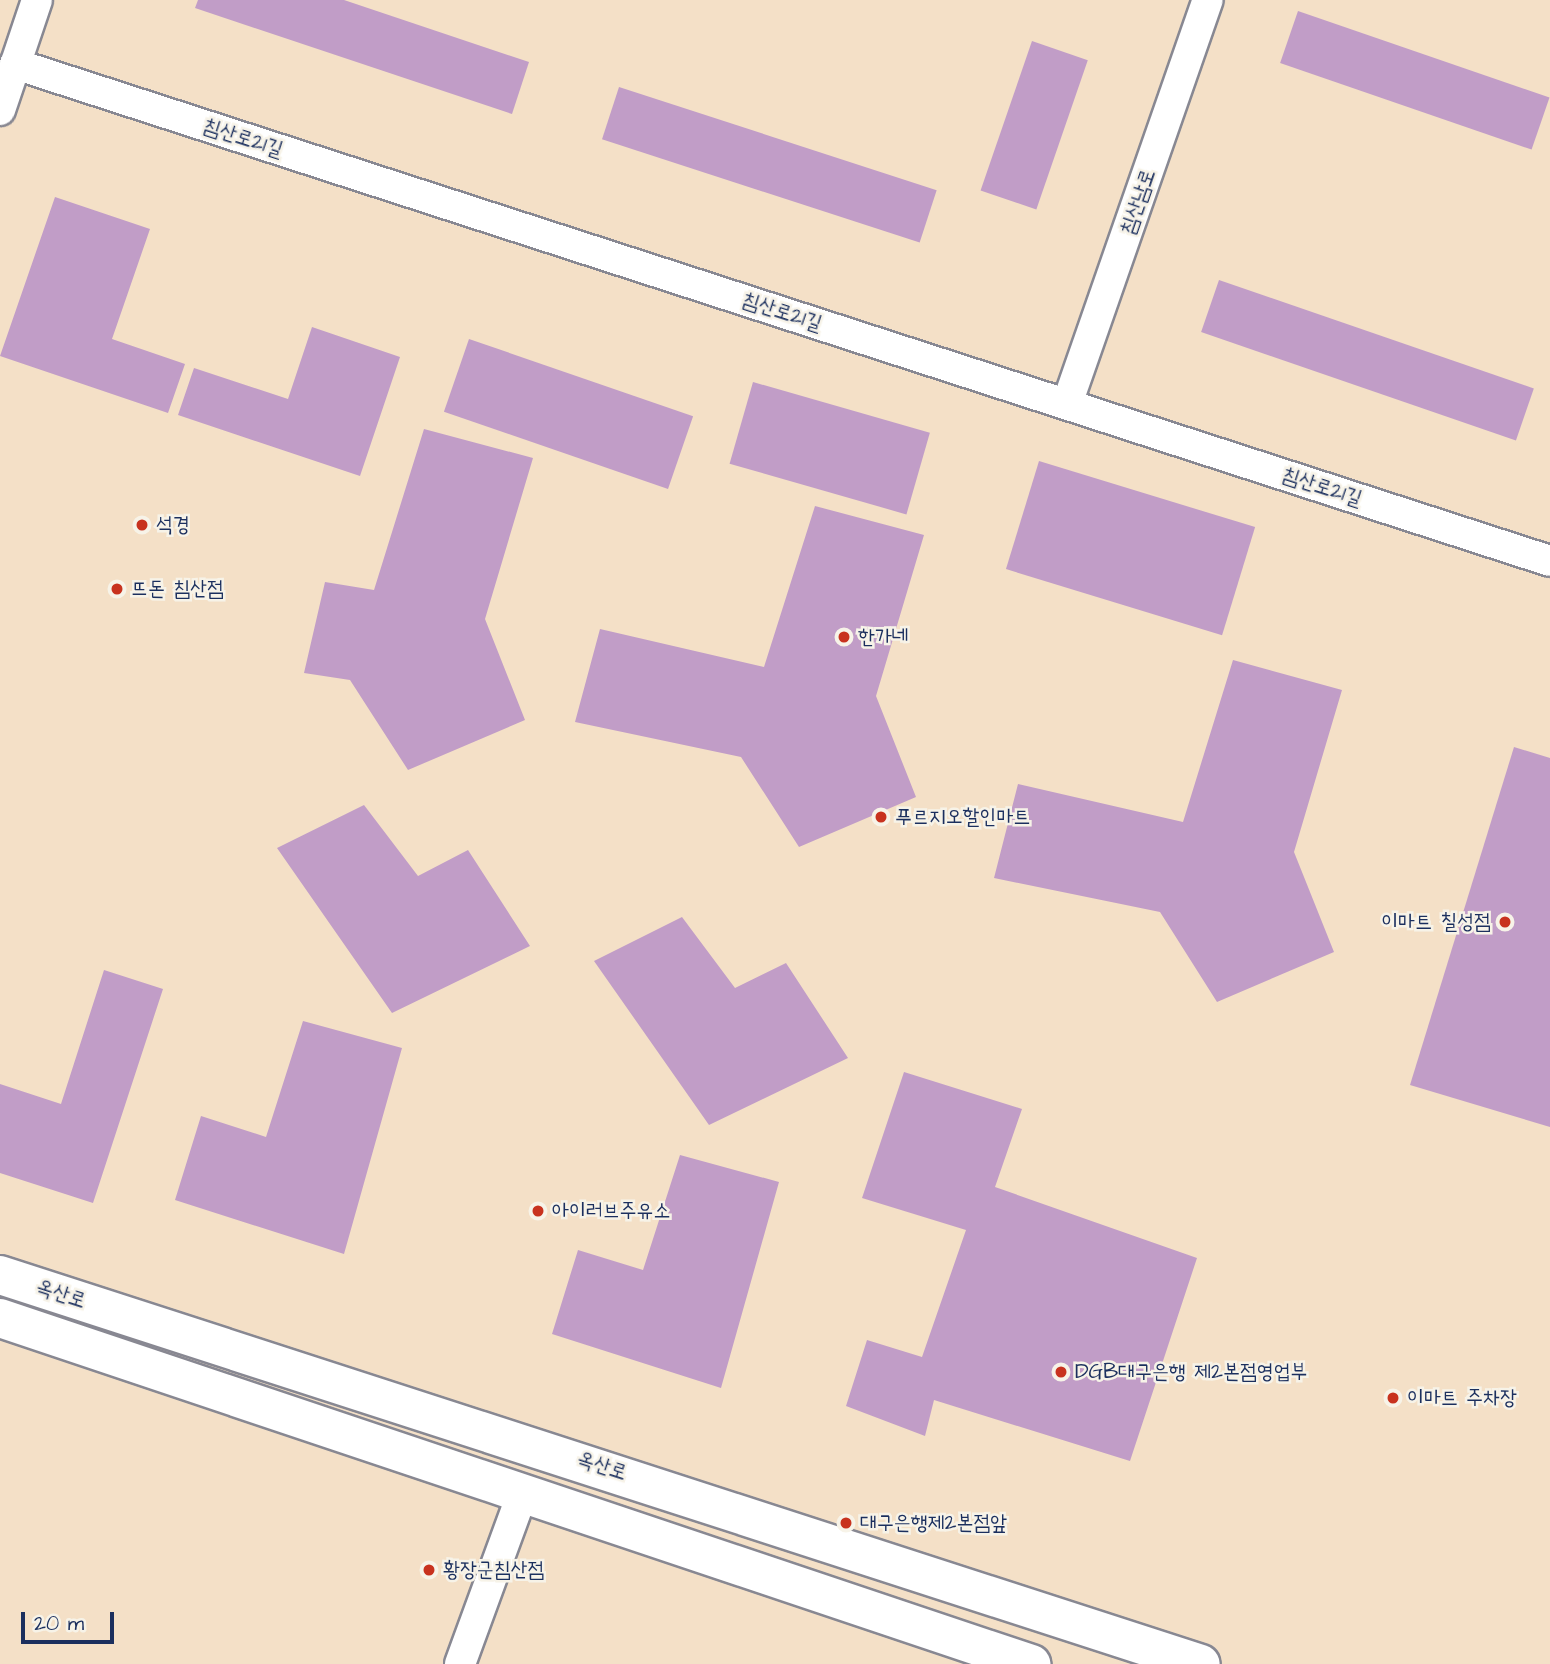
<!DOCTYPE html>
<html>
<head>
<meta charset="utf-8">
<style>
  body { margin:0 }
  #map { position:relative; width:1550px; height:1664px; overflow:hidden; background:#f4e0c7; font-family:"Architects Daughter","Poor Story",sans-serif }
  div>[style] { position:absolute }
  .building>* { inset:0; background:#c19dc7; transform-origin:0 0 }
  .roads { filter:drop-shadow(2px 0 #888892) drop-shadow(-2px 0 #888892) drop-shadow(0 2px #888892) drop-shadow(0 -2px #888892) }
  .minor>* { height:30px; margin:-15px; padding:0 15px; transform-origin:15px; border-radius:15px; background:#fff }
  .major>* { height:38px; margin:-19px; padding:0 19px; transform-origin:19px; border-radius:19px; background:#fff }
  .dots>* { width:19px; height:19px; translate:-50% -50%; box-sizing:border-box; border:4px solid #f7f3e8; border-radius:50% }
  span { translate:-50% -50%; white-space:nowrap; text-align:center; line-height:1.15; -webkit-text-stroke:5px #f7f3e8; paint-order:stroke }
  .street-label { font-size:21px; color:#1b2f5e }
  .poi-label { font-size:21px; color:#1b2f5e }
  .left { translate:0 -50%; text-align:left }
  .right { translate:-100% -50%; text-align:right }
  .scale { position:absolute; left:21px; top:1612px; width:93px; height:32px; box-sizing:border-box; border:4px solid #1b2f5e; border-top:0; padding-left:9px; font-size:21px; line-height:24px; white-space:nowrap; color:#1b2f5e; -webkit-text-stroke:5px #f7f3e8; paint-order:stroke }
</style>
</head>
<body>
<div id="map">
  <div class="building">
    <i style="clip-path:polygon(198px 0,344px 0,529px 62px,512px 114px,195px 8px)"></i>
    <i style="left:1298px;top:11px;width:266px;height:55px;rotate:19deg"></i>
    <i style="left:1032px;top:41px;width:59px;height:158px;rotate:19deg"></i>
    <i style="left:619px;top:87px;width:334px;height:55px;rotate:18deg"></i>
    <i style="clip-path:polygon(55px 197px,150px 229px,112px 339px,185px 364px,168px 413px,0 356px)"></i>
    <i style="left:1219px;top:280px;width:333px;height:55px;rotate:19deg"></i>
    <i style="clip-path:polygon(312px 327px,400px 357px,360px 476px,178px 415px,194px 368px,288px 399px)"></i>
    <i style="left:469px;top:339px;width:237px;height:77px;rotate:19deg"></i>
    <i style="left:753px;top:382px;width:184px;height:85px;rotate:16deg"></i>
    <i style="clip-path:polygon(424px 429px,533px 458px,485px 619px,525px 720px,408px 770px,350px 680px,304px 673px,325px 582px,374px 590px)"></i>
    <i style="left:1039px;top:461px;width:226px;height:113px;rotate:17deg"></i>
    <i style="clip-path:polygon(815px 506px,924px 535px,876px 696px,916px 797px,799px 847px,741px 757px,575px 722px,600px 629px,764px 667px)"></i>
    <i style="clip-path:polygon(1233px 660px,1342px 690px,1294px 852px,1334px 952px,1217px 1002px,1160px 912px,994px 878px,1018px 784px,1183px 822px)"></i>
    <i style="clip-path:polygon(1514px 747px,1550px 758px,1550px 1127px,1410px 1085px)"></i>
    <i style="clip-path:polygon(364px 805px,418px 876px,468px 850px,530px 946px,392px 1013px,277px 848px)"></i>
    <i style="clip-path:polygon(682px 917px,735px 988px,786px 963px,848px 1058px,709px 1125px,594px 961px)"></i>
    <i style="clip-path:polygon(104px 970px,163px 989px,93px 1203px,0 1173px,0 1084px,61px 1104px)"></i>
    <i style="clip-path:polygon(303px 1021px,402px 1048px,344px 1254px,175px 1200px,201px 1116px,266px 1137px)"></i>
    <i style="clip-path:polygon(904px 1072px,1022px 1109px,995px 1187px,1197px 1258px,1130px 1461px,934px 1400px,925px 1436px,846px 1406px,867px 1340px,922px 1357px,966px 1230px,862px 1198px)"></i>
    <i style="clip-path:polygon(680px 1155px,779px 1182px,721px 1388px,552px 1334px,578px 1250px,643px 1270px)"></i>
  </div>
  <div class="roads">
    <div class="minor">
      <i style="left:15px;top:64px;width:1613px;rotate:17.94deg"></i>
      <i style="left:0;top:110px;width:116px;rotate:-71.4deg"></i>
      <i style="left:1067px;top:404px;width:428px;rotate:-70.8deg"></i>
      <i style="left:460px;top:1664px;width:183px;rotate:-69.9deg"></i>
    </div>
    <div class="major">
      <i style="left:0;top:1275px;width:1262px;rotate:17.95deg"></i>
      <i style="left:0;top:1318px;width:1088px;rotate:18.55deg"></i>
    </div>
  </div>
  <div class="dots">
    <i style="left:142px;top:525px;background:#c8321e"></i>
    <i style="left:117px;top:589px;background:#c8321e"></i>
    <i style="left:844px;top:637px;background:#c8321e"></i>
    <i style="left:881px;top:817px;background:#c8321e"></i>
    <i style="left:1505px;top:922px;background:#c8321e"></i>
    <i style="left:538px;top:1211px;background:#c8321e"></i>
    <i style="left:1061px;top:1372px;background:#c8321e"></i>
    <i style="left:1393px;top:1398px;background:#c8321e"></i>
    <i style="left:846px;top:1523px;background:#c8321e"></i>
    <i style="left:429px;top:1570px;background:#c8321e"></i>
  </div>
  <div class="street-label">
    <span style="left:243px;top:138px;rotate:18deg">침산로21길</span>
    <span style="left:1138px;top:202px;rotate:-71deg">침산남로</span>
    <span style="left:782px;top:312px;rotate:18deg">침산로21길</span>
    <span style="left:1322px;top:487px;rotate:18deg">침산로21길</span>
    <span style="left:61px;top:1294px;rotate:18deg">옥산로</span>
    <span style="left:602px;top:1466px;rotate:18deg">옥산로</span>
  </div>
  <div class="poi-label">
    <span class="left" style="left:156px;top:525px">석경</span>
    <span class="left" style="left:131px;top:589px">뜨돈 침산점</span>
    <span class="left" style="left:858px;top:637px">한가네</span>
    <span class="left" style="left:895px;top:817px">푸르지오할인마트</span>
    <span class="right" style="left:1491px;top:922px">이마트 칠성점</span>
    <span class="left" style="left:552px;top:1211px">아이러브주유소</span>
    <span class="left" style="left:1075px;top:1372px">DGB대구은행 제2본점영업부</span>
    <span class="left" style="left:1407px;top:1398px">이마트 주차장</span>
    <span class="left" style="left:860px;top:1523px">대구은행제2본점앞</span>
    <span class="left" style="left:443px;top:1570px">황장군침산점</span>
  </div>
  <div class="scale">20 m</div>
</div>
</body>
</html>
